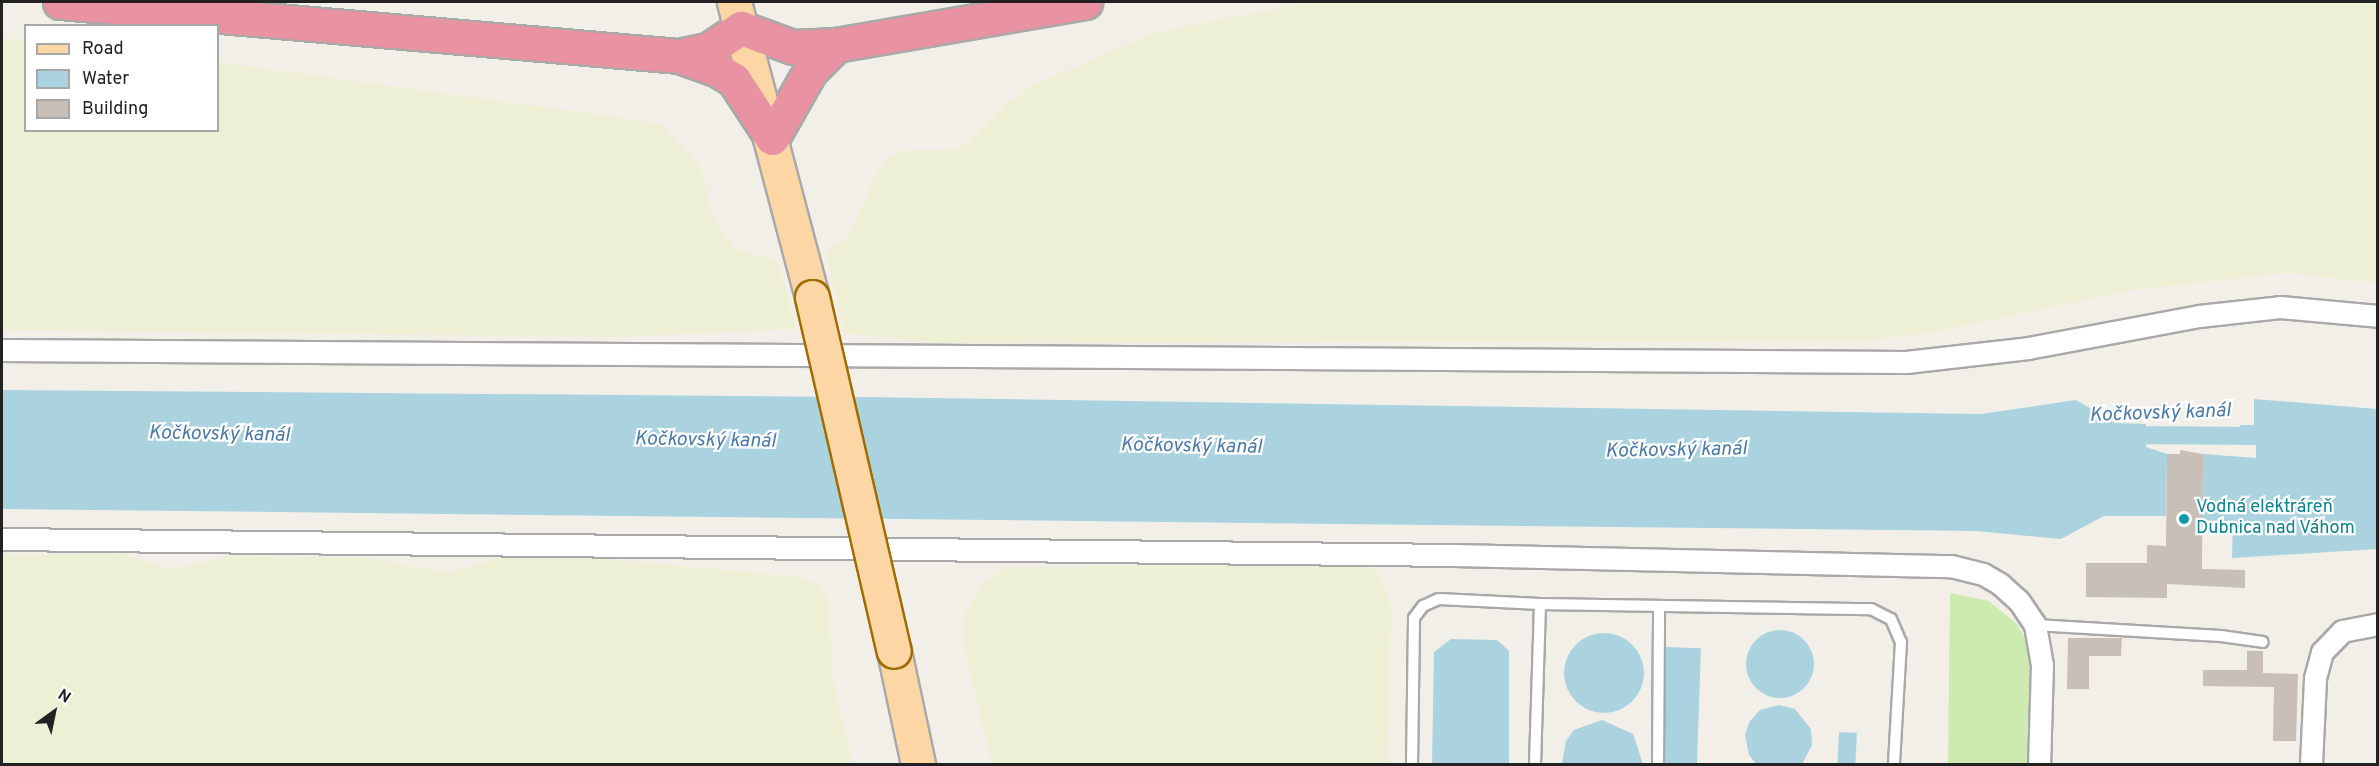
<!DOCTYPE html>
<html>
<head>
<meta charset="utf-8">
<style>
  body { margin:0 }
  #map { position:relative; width:2379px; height:766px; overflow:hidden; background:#f2efe9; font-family:Overpass,sans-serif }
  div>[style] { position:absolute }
  .farmland>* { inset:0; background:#eef0d5 }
  .grass>* { inset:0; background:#cdebb0 }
  .water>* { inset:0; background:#aad3df; transform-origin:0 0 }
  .round { border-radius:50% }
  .canal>* { height:18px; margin:-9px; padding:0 9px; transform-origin:9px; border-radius:9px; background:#aad3df }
  .building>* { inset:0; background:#c7bfb8 }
  .roads { filter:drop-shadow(2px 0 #a9a9a9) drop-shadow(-2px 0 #a9a9a9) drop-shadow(0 2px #a9a9a9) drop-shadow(0 -2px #a9a9a9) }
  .service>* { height:10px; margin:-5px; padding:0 5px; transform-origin:5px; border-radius:5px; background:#fff }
  .minor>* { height:21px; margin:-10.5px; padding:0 10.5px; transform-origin:10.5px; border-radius:10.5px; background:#fff }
  .primary>* { height:33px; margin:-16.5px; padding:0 16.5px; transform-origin:16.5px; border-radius:16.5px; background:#fcd6a4 }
  .motorway>* { height:33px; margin:-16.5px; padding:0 16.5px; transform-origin:16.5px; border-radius:16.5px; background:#e892a2 }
  .bridges { filter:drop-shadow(2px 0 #a06b00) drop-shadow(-2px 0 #a06b00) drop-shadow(0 2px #a06b00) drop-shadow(0 -2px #a06b00) }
  .primary-bridge>* { height:33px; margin:-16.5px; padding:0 16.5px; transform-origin:16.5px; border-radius:16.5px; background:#fcd6a4 }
  .dots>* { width:16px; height:16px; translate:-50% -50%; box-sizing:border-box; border:3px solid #fff; border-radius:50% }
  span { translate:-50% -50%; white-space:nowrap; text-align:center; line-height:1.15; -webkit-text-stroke:4.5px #fff; paint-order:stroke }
  .culture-label { font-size:18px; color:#0d838f }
  .left { translate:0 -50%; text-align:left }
  .water-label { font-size:20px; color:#4a7aab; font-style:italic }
  .frame { position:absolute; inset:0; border:3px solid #222; pointer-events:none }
  .legend { position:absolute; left:24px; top:24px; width:195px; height:108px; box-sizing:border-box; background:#fff; border:2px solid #a7a7a7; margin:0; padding:8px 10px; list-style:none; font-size:18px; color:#222 }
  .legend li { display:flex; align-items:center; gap:12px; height:30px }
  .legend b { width:30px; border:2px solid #a7a7a7 }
  .north { position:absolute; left:24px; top:682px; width:60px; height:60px; -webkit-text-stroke:4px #fff; paint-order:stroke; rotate:33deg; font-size:16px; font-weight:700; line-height:24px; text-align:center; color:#222 }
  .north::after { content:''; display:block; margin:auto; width:21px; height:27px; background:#222; clip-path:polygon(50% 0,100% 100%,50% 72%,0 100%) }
</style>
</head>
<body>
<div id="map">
  <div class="farmland">
    <i style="clip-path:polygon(1309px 2px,2377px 2px,2377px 283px,2287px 273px,2133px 290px,1940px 331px,1865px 341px,940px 343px,844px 333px,826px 253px,849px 234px,879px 168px,891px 156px,906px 150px,953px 150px,966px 145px,1008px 102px,1031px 86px,1156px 32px)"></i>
    <i style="clip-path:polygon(2px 39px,25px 40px,26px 130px,218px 130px,218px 62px,659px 123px,701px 166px,711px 214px,735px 249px,778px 261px,796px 329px,616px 337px,2px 330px)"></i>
    <i style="clip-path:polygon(123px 554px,170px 569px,234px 556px,368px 558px,448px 573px,502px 557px,576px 556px,797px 577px,816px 583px,828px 597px,833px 680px,853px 764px,2px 764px,2px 555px)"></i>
    <i style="clip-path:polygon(1364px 565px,1379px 573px,1391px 606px,1388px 764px,992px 764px,965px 652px,965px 614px,981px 585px,1005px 567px)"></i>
  </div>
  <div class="grass">
    <i style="clip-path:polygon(1950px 593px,1989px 601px,2017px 624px,2033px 652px,2031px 764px,1948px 764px)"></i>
  </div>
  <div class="water">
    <i style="clip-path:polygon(2px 390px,863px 397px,1981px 414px,2076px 400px,2115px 423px,2146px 424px,2146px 447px,2167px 454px,2166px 516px,2104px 516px,2061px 539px,1976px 531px,2px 509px)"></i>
    <i style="clip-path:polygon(2254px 399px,2377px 409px,2377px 549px,2232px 558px,2233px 523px,2202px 523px,2203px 454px,2256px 458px,2256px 443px,2240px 442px,2240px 425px,2254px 425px)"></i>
    <i class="round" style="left:1746px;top:630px;width:68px;height:68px"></i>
    <i class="round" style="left:1564px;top:633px;width:80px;height:80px"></i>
    <i style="clip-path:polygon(1451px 639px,1497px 640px,1509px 651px,1509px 764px,1432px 764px,1434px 652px)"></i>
    <i style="left:1665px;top:647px;width:36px;height:117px;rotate:2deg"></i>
    <i style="clip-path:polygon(1779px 705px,1795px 709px,1811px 729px,1812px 745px,1802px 764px,1756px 764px,1749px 755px,1745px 735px,1750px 721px,1760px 710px)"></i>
    <i style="clip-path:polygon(1602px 720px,1633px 734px,1643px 764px,1562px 764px,1566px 741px,1574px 730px)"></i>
    <i style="left:1839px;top:732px;width:18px;height:32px;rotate:3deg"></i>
  </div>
  <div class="canal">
    <i style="left:2122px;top:435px;width:140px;rotate:0.4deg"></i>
  </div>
  <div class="building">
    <i style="clip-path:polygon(2180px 450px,2203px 454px,2202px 569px,2245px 570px,2245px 588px,2167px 584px,2167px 598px,2086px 597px,2086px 563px,2147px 563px,2147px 545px,2166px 546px,2167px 454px,2180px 454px)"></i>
    <i style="clip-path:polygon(2068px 638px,2122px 638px,2121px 656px,2089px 656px,2089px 689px,2067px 689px)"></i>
    <i style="clip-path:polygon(2247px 651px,2263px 651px,2263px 673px,2298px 674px,2296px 741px,2273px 741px,2274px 687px,2203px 686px,2203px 670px,2247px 670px)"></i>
  </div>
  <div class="roads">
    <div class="service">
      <i style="left:2035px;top:625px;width:186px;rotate:3.4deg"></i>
      <i style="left:2221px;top:636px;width:42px;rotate:8.1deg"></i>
      <i style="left:1412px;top:764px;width:146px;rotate:-89.2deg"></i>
      <i style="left:1414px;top:618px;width:15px;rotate:-53deg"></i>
      <i style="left:1423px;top:606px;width:17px;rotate:-24deg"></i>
      <i style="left:1439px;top:599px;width:101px;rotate:2.8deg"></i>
      <i style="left:1535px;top:764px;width:160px;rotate:-88.2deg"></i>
      <i style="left:1540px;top:604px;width:331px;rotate:0.9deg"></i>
      <i style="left:1871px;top:609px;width:22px;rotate:27deg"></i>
      <i style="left:1891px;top:619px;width:25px;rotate:67deg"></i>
      <i style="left:1901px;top:642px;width:122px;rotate:93.3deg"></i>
      <i style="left:1658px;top:764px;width:158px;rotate:-89.6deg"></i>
    </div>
    <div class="minor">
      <i style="left:2px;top:350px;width:1904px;rotate:0.36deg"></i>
      <i style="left:1906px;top:362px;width:123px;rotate:-6.5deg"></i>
      <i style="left:2028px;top:348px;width:174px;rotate:-10.6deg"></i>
      <i style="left:2199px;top:316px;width:81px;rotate:-6.3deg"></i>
      <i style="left:2280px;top:307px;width:98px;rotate:5.2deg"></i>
      <i style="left:2px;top:539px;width:1452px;rotate:0.63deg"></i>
      <i style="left:1454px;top:555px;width:497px;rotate:1.3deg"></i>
      <i style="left:1951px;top:566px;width:33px;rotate:14deg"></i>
      <i style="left:1983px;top:574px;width:20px;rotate:30deg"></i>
      <i style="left:2000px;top:584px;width:25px;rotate:42deg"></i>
      <i style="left:2019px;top:601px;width:29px;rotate:56deg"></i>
      <i style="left:2035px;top:625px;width:41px;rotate:80.1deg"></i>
      <i style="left:2042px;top:665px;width:99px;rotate:91.7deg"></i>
      <i style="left:2311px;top:764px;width:86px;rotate:-87.3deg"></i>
      <i style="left:2315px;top:678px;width:27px;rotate:-75deg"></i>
      <i style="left:2322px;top:652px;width:29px;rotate:-46deg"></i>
      <i style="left:2342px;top:631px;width:37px;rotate:-11deg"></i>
    </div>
    <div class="primary">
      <i style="left:734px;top:2px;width:305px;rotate:75.2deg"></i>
      <i style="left:894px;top:651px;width:116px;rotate:78deg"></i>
    </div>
    <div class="motorway">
      <i style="left:60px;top:2px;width:621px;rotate:4.99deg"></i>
      <i style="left:679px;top:56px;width:41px;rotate:19.7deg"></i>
      <i style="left:718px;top:70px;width:19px;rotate:32deg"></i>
      <i style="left:734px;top:80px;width:69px;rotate:56.8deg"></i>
      <i style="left:679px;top:56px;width:30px;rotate:-12deg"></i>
      <i style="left:708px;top:50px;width:40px;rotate:-34deg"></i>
      <i style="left:741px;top:28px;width:55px;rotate:20.1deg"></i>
      <i style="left:793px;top:47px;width:43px;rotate:-2.7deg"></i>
      <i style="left:836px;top:45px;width:253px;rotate:-9.8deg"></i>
      <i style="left:772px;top:138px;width:77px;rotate:-60.4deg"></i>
      <i style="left:810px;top:71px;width:37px;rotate:-45deg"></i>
    </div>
  </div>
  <div class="bridges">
    <div class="primary-bridge">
      <i style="left:812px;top:297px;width:363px;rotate:77deg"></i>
    </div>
  </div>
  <div class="dots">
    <i style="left:2184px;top:519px;background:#0f9aa8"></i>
  </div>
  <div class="culture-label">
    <span class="left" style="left:2196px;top:519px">Vodná elektráreň<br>Dubnica nad Váhom</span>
  </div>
  <div class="water-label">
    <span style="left:2160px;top:414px;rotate:-2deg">Kočkovský kanál</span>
    <span style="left:219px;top:435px;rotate:1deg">Kočkovský kanál</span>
    <span style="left:705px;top:441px;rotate:1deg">Kočkovský kanál</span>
    <span style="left:1191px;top:447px;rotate:1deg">Kočkovský kanál</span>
    <span style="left:1676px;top:451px;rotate:-1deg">Kočkovský kanál</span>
  </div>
  <div class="frame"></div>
  <ul class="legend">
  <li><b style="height:8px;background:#fcd6a4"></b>Road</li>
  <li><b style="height:16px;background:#aad3df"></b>Water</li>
  <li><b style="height:16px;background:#c7bfb8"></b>Building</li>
  </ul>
  <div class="north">N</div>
</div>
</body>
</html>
